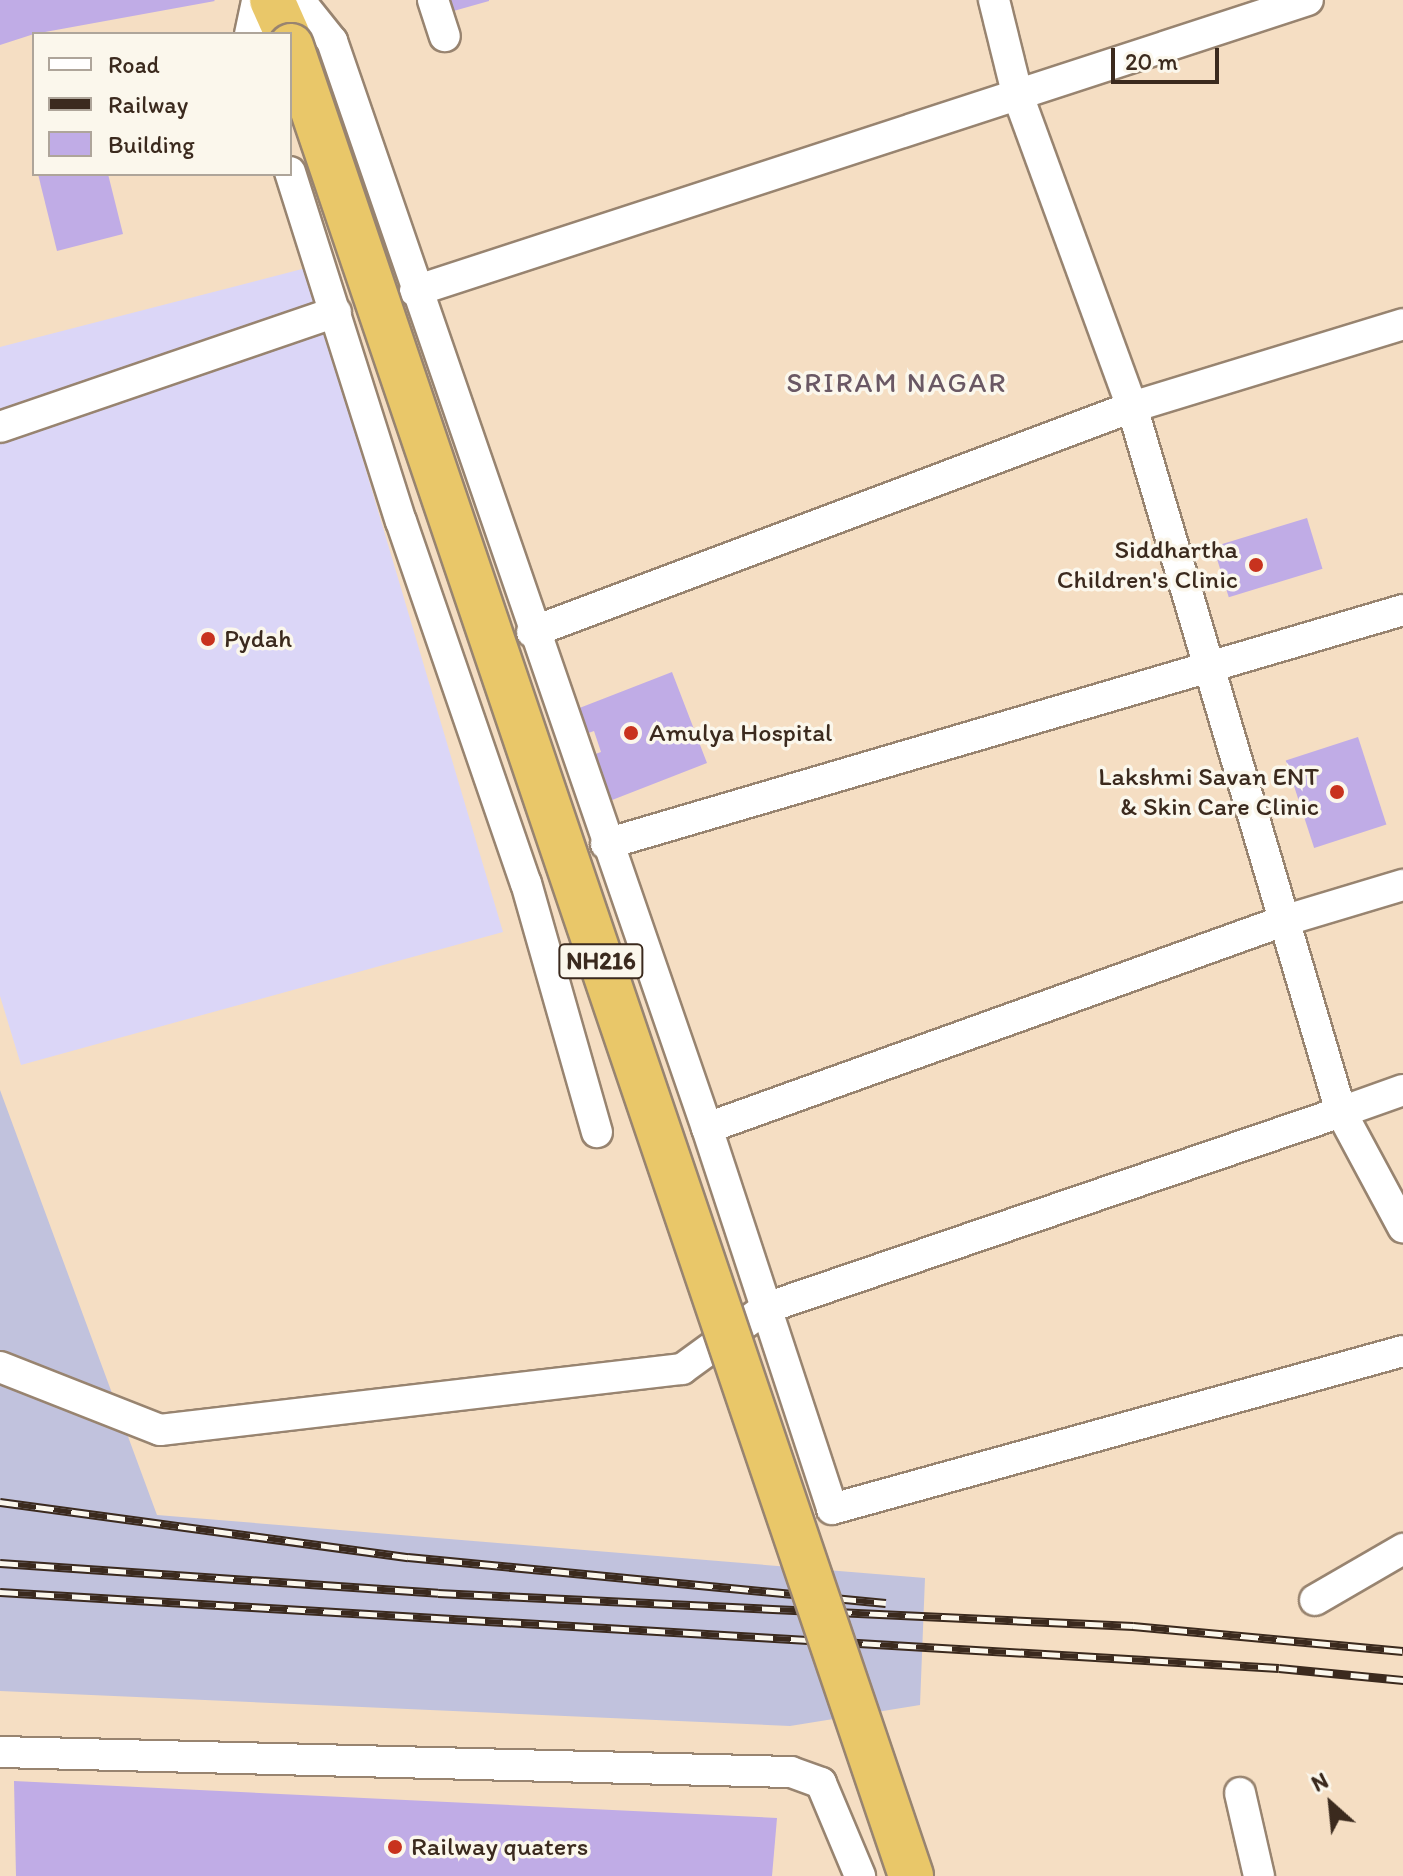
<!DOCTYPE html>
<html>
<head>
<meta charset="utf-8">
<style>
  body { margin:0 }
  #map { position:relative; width:1403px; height:1876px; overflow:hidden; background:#f5dec3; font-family:Itim,sans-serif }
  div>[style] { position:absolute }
  .built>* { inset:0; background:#dbd6f7 }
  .industrial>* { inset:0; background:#c1c2dd }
  .building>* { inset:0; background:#c0ace6; transform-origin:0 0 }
  .roads { filter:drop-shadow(2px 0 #988470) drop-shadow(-2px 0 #988470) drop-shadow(0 2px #988470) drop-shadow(0 -2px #988470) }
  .minor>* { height:30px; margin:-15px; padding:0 15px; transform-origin:15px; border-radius:15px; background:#fff }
  .trunk>* { height:44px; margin:-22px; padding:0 22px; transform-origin:22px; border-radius:22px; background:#e9c769 }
  .rail>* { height:9px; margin-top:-4.5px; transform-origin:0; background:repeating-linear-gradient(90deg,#fbf7ec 0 18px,#3b2a1e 0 36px); box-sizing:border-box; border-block:2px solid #3b2a1e }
  .bridges { filter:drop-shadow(2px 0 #988470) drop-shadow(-2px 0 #988470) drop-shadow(0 2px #988470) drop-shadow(0 -2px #988470) }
  .trunk-bridge>* { height:44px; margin:-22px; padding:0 22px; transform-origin:22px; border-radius:22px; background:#e9c769 }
  .dots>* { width:22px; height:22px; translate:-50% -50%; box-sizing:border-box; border:4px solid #fbf7ec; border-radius:50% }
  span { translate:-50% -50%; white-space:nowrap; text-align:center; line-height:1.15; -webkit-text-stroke:7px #fbf7ec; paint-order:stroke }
  .shield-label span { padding:2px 6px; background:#fbf7ec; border:2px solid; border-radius:6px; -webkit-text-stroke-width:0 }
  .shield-label { font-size:24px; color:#3b2a1e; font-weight:700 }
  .poi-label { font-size:26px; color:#3b2a1e }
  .right { translate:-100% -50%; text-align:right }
  .left { translate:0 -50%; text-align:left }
  .neighbourhood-label { font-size:28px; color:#6a5864; letter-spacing:2px }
  .legend { position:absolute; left:32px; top:32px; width:260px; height:144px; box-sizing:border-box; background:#fbf7ec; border:2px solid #aea59a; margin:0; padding:10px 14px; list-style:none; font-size:24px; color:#3b2a1e }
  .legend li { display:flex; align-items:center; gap:16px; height:40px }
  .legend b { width:40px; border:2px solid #aea59a }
  .north { position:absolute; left:1291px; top:1764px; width:80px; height:80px; -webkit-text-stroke:6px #fbf7ec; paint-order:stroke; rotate:333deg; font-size:22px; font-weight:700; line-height:32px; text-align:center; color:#3b2a1e }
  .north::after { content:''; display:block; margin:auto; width:28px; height:36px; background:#3b2a1e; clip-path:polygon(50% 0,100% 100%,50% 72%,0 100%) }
  .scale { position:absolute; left:1111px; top:48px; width:108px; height:36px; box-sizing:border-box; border:4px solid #3b2a1e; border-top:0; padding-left:10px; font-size:24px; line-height:28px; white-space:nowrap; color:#3b2a1e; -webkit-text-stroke:6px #fbf7ec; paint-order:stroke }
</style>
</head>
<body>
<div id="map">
  <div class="built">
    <i style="clip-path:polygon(306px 268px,503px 932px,21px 1065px,0 996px,0 347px)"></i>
  </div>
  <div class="industrial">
    <i style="clip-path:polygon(0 1090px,157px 1515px,925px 1578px,920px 1705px,790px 1726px,0 1691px)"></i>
  </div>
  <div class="building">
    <i style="clip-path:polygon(0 0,214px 0,215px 1px,34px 34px,0 45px)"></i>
    <i style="clip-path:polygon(447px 0,489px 0,489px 1px,450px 12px)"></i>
    <i style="clip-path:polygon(38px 174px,108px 174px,123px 234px,57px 251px)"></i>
    <i style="left:1307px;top:518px;width:53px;height:98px;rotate:73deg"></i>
    <i style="clip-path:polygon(672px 672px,707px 763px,607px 802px,590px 756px,601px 752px,594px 731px,574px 738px,564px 714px)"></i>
    <i style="left:1358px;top:737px;width:92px;height:76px;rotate:72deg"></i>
    <i style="clip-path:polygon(14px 1781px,777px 1818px,772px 1876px,16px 1876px)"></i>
  </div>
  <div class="roads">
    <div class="minor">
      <i style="left:299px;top:0;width:53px;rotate:51.2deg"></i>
      <i style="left:332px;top:41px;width:1150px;rotate:70.97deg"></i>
      <i style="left:707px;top:1128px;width:401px;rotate:71.8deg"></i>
      <i style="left:832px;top:1509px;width:592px;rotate:-15.47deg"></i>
      <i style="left:433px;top:0;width:38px;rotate:72deg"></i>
      <i style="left:250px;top:34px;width:35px;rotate:-78deg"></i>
      <i style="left:290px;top:172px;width:366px;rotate:72.4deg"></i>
      <i style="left:401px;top:521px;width:383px;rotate:71deg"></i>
      <i style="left:526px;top:883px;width:259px;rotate:74.1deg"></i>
      <i style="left:415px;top:291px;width:939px;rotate:-18.05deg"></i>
      <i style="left:0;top:427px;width:355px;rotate:-18.9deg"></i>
      <i style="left:532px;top:632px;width:641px;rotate:-20.56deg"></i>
      <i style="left:1132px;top:407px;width:283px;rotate:-17deg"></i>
      <i style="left:606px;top:844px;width:831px;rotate:-16.36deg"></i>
      <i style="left:1403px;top:1090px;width:66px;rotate:160.5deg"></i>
      <i style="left:1341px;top:1112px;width:131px;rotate:61.7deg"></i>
      <i style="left:707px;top:1128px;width:615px;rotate:-19.76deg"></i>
      <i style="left:1286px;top:920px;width:122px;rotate:-16.7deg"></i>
      <i style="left:0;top:1367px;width:172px;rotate:21.5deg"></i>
      <i style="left:160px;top:1430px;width:526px;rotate:-6.67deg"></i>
      <i style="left:682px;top:1369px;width:104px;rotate:-36deg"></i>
      <i style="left:766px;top:1308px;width:607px;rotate:-18.82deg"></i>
      <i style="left:1341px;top:1112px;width:735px;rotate:-106.51deg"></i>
      <i style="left:1132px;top:407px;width:334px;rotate:-110.1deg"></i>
      <i style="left:1017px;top:93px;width:96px;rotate:-103.9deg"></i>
      <i style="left:1315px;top:1600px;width:102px;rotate:-30.1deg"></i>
      <i style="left:0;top:1752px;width:791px;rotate:1.45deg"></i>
      <i style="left:791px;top:1772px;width:32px;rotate:20deg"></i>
      <i style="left:821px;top:1783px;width:101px;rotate:67.2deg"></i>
      <i style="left:1240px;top:1793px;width:85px;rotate:77.1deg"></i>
    </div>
    <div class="trunk">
      <i style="left:272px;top:0;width:37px;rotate:66deg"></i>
    </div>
  </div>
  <div class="rail">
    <i style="left:0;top:1502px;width:412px;rotate:7.7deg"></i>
    <i style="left:408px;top:1557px;width:480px;rotate:5.5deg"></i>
    <i style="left:0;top:1563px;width:439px;rotate:3.9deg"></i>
    <i style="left:438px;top:1593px;width:696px;rotate:2.72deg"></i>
    <i style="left:1133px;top:1626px;width:271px;rotate:5.3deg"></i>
    <i style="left:0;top:1592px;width:1281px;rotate:3.4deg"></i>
    <i style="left:1279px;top:1668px;width:125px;rotate:5.5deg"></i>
  </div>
  <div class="bridges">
    <div class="trunk-bridge">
      <i style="left:291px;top:46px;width:1932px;rotate:71.28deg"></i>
    </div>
  </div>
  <div class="dots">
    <i style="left:1256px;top:565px;background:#c8321e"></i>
    <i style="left:208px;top:639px;background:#c8321e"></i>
    <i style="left:631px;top:733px;background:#c8321e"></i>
    <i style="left:1337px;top:792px;background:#c8321e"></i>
    <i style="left:395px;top:1847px;background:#c8321e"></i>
  </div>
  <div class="shield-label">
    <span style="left:601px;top:961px">NH216</span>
  </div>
  <div class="poi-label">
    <span class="right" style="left:1238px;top:565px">Siddhartha<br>Children's Clinic</span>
    <span class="left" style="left:224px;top:639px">Pydah</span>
    <span class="left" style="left:649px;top:733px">Amulya Hospital</span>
    <span class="right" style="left:1319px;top:792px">Lakshmi Savan ENT<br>&amp; Skin Care Clinic</span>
    <span class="left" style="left:411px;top:1847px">Railway quaters</span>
  </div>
  <div class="neighbourhood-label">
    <span style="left:897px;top:382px">SRIRAM NAGAR</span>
  </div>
  <ul class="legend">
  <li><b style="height:10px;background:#fff"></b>Road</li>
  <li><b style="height:10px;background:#3b2a1e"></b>Railway</li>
  <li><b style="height:22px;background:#c0ace6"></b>Building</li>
  </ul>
  <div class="north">N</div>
  <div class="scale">20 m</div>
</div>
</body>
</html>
